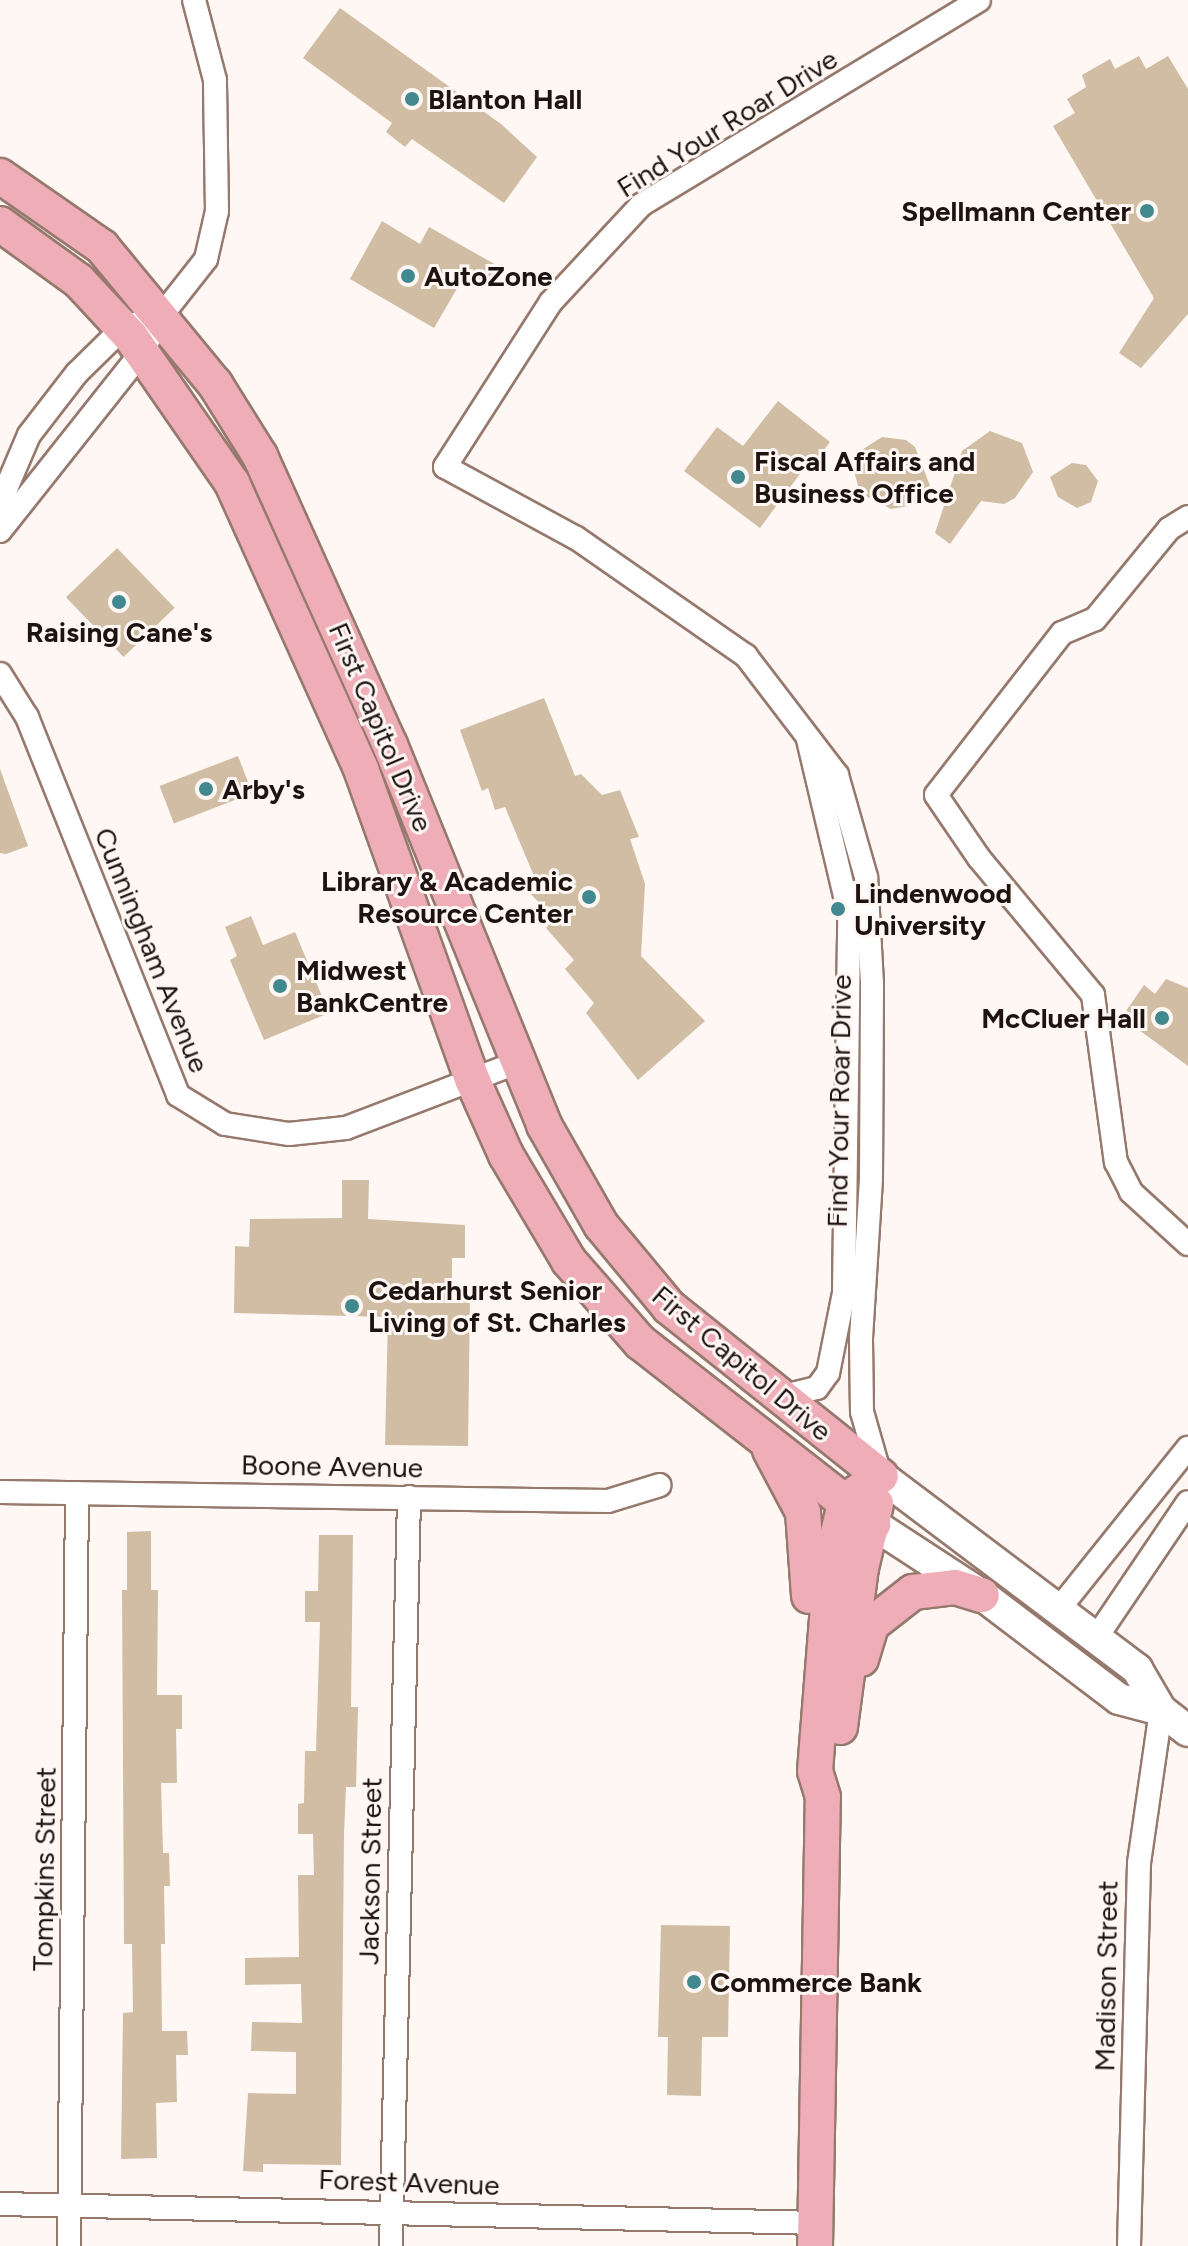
<!DOCTYPE html>
<html>
<head>
<meta charset="utf-8">
<style>
  body { margin:0 }
  #map { position:relative; width:1188px; height:2246px; overflow:hidden; background:#fef7f4; font-family:Figtree,sans-serif }
  div>[style] { position:absolute }
  .building>* { inset:0; background:#d0bda4; transform-origin:0 0 }
  .roads { filter:drop-shadow(2px 0 #96796d) drop-shadow(-2px 0 #96796d) drop-shadow(0 2px #96796d) drop-shadow(0 -2px #96796d) }
  .minor>* { height:22px; margin:-11px; padding:0 11px; transform-origin:11px; border-radius:11px; background:#fff }
  .secondary>* { height:30px; margin:-15px; padding:0 15px; transform-origin:15px; border-radius:15px; background:#fff }
  .primary>* { height:34px; margin:-17px; padding:0 17px; transform-origin:17px; border-radius:17px; background:#efadb7 }
  .dots>* { width:22px; height:22px; translate:-50% -50%; box-sizing:border-box; border:4px solid #fef7f4; border-radius:50% }
  span { translate:-50% -50%; white-space:nowrap; text-align:center; line-height:1.15; -webkit-text-stroke:6px #fef7f4; paint-order:stroke }
  .poi-label { font-size:28px; color:#1e130e; font-weight:700 }
  .left { translate:0 -50%; text-align:left }
  .right { translate:-100% -50%; text-align:right }
  .street-label { font-size:28px; color:#1e130e }
</style>
</head>
<body>
<div id="map">
  <div class="building">
    <i style="clip-path:polygon(340px 8px,501px 124px,537px 157px,504px 203px,412px 139px,405px 147px,386px 132px,392px 123px,303px 58px)"></i>
    <i style="clip-path:polygon(1139px 56px,1146px 69px,1168px 56px,1188px 89px,1188px 314px,1141px 368px,1119px 353px,1154px 298px,1053px 126px,1075px 113px,1067px 99px,1086px 87px,1082px 75px,1110px 59px,1115px 69px)"></i>
    <i style="clip-path:polygon(382px 221px,420px 244px,429px 227px,498px 266px,486px 284px,466px 273px,434px 328px,350px 279px)"></i>
    <i style="clip-path:polygon(778px 401px,830px 442px,815px 462px,811px 459px,760px 528px,684px 471px,717px 427px,743px 446px)"></i>
    <i style="clip-path:polygon(990px 431px,1022px 443px,1033px 472px,1015px 498px,1004px 504px,981px 501px,950px 544px,935px 533px,962px 451px)"></i>
    <i style="clip-path:polygon(882px 437px,906px 440px,915px 447px,936px 501px,891px 509px,860px 493px,854px 471px,857px 453px)"></i>
    <i style="clip-path:polygon(1072px 463px,1086px 465px,1098px 481px,1091px 502px,1077px 508px,1058px 497px,1050px 477px)"></i>
    <i style="left:117px;top:548px;width:83px;height:71px;rotate:46deg"></i>
    <i style="clip-path:polygon(544px 698px,575px 776px,581px 774px,602px 795px,620px 790px,639px 837px,630px 839px,645px 884px,641px 956px,705px 1021px,638px 1080px,586px 1013px,594px 1003px,565px 969px,574px 960px,546px 928px,554px 918px,522px 885px,534px 876px,505px 807px,495px 810px,488px 788px,482px 791px,460px 730px)"></i>
    <i style="left:238px;top:756px;width:40px;height:84px;rotate:69deg"></i>
    <i style="clip-path:polygon(0 769px,28px 846px,6px 854px,0 853px)"></i>
    <i style="clip-path:polygon(251px 916px,263px 945px,295px 932px,329px 1013px,264px 1040px,230px 960px,237px 956px,225px 927px)"></i>
    <i style="clip-path:polygon(1166px 979px,1188px 988px,1188px 1066px,1139px 1030px,1144px 1024px,1126px 1011px,1144px 985px,1155px 994px)"></i>
    <i style="clip-path:polygon(342px 1180px,369px 1180px,368px 1219px,465px 1225px,465px 1258px,452px 1258px,452px 1298px,470px 1298px,468px 1446px,385px 1445px,388px 1317px,234px 1313px,235px 1246px,249px 1247px,250px 1219px,342px 1218px)"></i>
    <i style="clip-path:polygon(151px 1531px,151px 1590px,158px 1590px,157px 1695px,182px 1695px,182px 1729px,176px 1729px,177px 1783px,161px 1783px,163px 1853px,169px 1853px,170px 1886px,164px 1886px,165px 1944px,161px 1944px,162px 2031px,187px 2031px,188px 2055px,176px 2055px,177px 2102px,156px 2103px,157px 2158px,121px 2159px,123px 2013px,133px 2012px,132px 1944px,124px 1944px,122px 1590px,127px 1590px,127px 1532px)"></i>
    <i style="clip-path:polygon(319px 1535px,353px 1535px,351px 1707px,358px 1707px,356px 1787px,346px 1787px,344px 1834px,341px 2165px,263px 2164px,263px 2172px,243px 2171px,248px 2093px,296px 2094px,296px 2052px,251px 2051px,252px 2022px,302px 2023px,301px 1984px,245px 1985px,245px 1958px,299px 1957px,298px 1875px,314px 1875px,313px 1834px,298px 1834px,298px 1804px,304px 1803px,305px 1751px,316px 1751px,320px 1622px,305px 1622px,305px 1591px,318px 1591px)"></i>
    <i style="clip-path:polygon(661px 1925px,730px 1926px,728px 2037px,702px 2037px,701px 2096px,667px 2095px,668px 2037px,658px 2037px)"></i>
  </div>
  <div class="roads">
    <div class="minor">
      <i style="left:0;top:503px;width:74px;rotate:-66.9deg"></i>
      <i style="left:29px;top:435px;width:78px;rotate:-52.3deg"></i>
      <i style="left:77px;top:373px;width:64px;rotate:-44.4deg"></i>
      <i style="left:123px;top:328px;width:12px;rotate:-20deg"></i>
      <i style="left:1188px;top:517px;width:22px;rotate:148deg"></i>
      <i style="left:1169px;top:529px;width:117px;rotate:129.4deg"></i>
      <i style="left:1095px;top:619px;width:36px;rotate:157deg"></i>
      <i style="left:1062px;top:633px;width:205px;rotate:127.9deg"></i>
      <i style="left:936px;top:795px;width:76px;rotate:55.7deg"></i>
      <i style="left:979px;top:858px;width:178px;rotate:50.2deg"></i>
      <i style="left:1093px;top:995px;width:169px;rotate:82.2deg"></i>
      <i style="left:1116px;top:1162px;width:34px;rotate:63deg"></i>
      <i style="left:1131px;top:1192px;width:77px;rotate:42.4deg"></i>
      <i style="left:0;top:531px;width:228px;rotate:-51.6deg"></i>
      <i style="left:142px;top:352px;width:42px;rotate:-61.6deg"></i>
      <i style="left:162px;top:315px;width:71px;rotate:-51.8deg"></i>
      <i style="left:206px;top:259px;width:49px;rotate:-77.1deg"></i>
      <i style="left:217px;top:211px;width:131px;rotate:-90.9deg"></i>
      <i style="left:215px;top:80px;width:83px;rotate:-104.7deg"></i>
      <i style="left:0;top:674px;width:51px;rotate:57.9deg"></i>
      <i style="left:27px;top:717px;width:407px;rotate:68.2deg"></i>
      <i style="left:178px;top:1095px;width:55px;rotate:31.7deg"></i>
      <i style="left:225px;top:1124px;width:65px;rotate:8.9deg"></i>
      <i style="left:289px;top:1134px;width:57px;rotate:-6deg"></i>
      <i style="left:346px;top:1128px;width:185px;rotate:-20.9deg"></i>
      <i style="left:780px;top:1397px;width:38px;rotate:-14deg"></i>
      <i style="left:817px;top:1388px;width:19px;rotate:-54deg"></i>
      <i style="left:828px;top:1373px;width:82px;rotate:-78.7deg"></i>
      <i style="left:844px;top:1293px;width:380px;rotate:-89.2deg"></i>
      <i style="left:849px;top:913px;width:178px;rotate:-103.3deg"></i>
      <i style="left:880px;top:1475px;width:66px;rotate:-105.9deg"></i>
      <i style="left:862px;top:1412px;width:74px;rotate:-90.8deg"></i>
      <i style="left:861px;top:1338px;width:160px;rotate:-86.4deg"></i>
      <i style="left:871px;top:1178px;width:195px;rotate:-89.7deg"></i>
      <i style="left:872px;top:983px;width:106px;rotate:-93.2deg"></i>
      <i style="left:866px;top:877px;width:106px;rotate:-105.9deg"></i>
      <i style="left:837px;top:775px;width:150px;rotate:-127.4deg"></i>
      <i style="left:746px;top:656px;width:207px;rotate:-145.2deg"></i>
      <i style="left:576px;top:538px;width:149px;rotate:-151.5deg"></i>
      <i style="left:445px;top:467px;width:196px;rotate:-57.3deg"></i>
      <i style="left:551px;top:302px;width:132px;rotate:-47.1deg"></i>
      <i style="left:641px;top:205px;width:395px;rotate:-31.2deg"></i>
      <i style="left:0;top:1492px;width:608px;rotate:0.85deg"></i>
      <i style="left:608px;top:1501px;width:54px;rotate:-17.1deg"></i>
      <i style="left:1058px;top:1610px;width:208px;rotate:-51.3deg"></i>
      <i style="left:1096px;top:1638px;width:164px;rotate:-55.9deg"></i>
      <i style="left:0;top:2204px;width:816px;rotate:1.33deg"></i>
      <i style="left:69px;top:2246px;width:753px;rotate:-89.39deg"></i>
      <i style="left:391px;top:2246px;width:749px;rotate:-88.62deg"></i>
      <i style="left:1129px;top:2246px;width:383px;rotate:-88.5deg"></i>
      <i style="left:1139px;top:1863px;width:155px;rotate:-81.8deg"></i>
    </div>
    <div class="secondary">
      <i style="left:881px;top:1476px;width:321px;rotate:37deg"></i>
      <i style="left:1137px;top:1669px;width:48px;rotate:59.7deg"></i>
      <i style="left:1161px;top:1710px;width:34px;rotate:38deg"></i>
      <i style="left:873px;top:1524px;width:130px;rotate:33.1deg"></i>
      <i style="left:982px;top:1595px;width:172px;rotate:37.2deg"></i>
      <i style="left:1119px;top:1699px;width:43px;rotate:14.7deg"></i>
    </div>
    <div class="primary">
      <i style="left:0;top:176px;width:124px;rotate:34.8deg"></i>
      <i style="left:102px;top:247px;width:178px;rotate:50.5deg"></i>
      <i style="left:215px;top:384px;width:85px;rotate:58deg"></i>
      <i style="left:260px;top:456px;width:317px;rotate:65.8deg"></i>
      <i style="left:390px;top:745px;width:410px;rotate:67.9deg"></i>
      <i style="left:544px;top:1125px;width:115px;rotate:60.3deg"></i>
      <i style="left:601px;top:1225px;width:107px;rotate:50.3deg"></i>
      <i style="left:669px;top:1307px;width:271px;rotate:38.6deg"></i>
      <i style="left:0;top:224px;width:97px;rotate:35.8deg"></i>
      <i style="left:79px;top:281px;width:76px;rotate:47.1deg"></i>
      <i style="left:131px;top:337px;width:178px;rotate:55.3deg"></i>
      <i style="left:232px;top:483px;width:314px;rotate:65.7deg"></i>
      <i style="left:361px;top:769px;width:329px;rotate:70.3deg"></i>
      <i style="left:472px;top:1079px;width:83px;rotate:65.9deg"></i>
      <i style="left:506px;top:1155px;width:123px;rotate:59.3deg"></i>
      <i style="left:569px;top:1261px;width:108px;rotate:48.8deg"></i>
      <i style="left:640px;top:1342px;width:296px;rotate:38deg"></i>
      <i style="left:770px;top:1450px;width:70px;rotate:62deg"></i>
      <i style="left:803px;top:1512px;width:84px;rotate:85.9deg"></i>
      <i style="left:861px;top:1659px;width:37px;rotate:-73deg"></i>
      <i style="left:872px;top:1624px;width:52px;rotate:-38deg"></i>
      <i style="left:913px;top:1592px;width:42px;rotate:-6.8deg"></i>
      <i style="left:955px;top:1587px;width:28px;rotate:17deg"></i>
      <i style="left:840px;top:1727px;width:160px;rotate:-82.5deg"></i>
      <i style="left:861px;top:1568px;width:66px;rotate:-76.8deg"></i>
      <i style="left:815px;top:2246px;width:449px;rotate:-89deg"></i>
      <i style="left:823px;top:1797px;width:27px;rotate:-107deg"></i>
      <i style="left:815px;top:1771px;width:215px;rotate:-85.5deg"></i>
      <i style="left:832px;top:1557px;width:59px;rotate:-76.2deg"></i>
      <i style="left:846px;top:1500px;width:18px;rotate:-34deg"></i>
    </div>
  </div>
  <div class="dots">
    <i style="left:412px;top:99px;background:#41898f"></i>
    <i style="left:1147px;top:211px;background:#41898f"></i>
    <i style="left:408px;top:276px;background:#41898f"></i>
    <i style="left:738px;top:477px;background:#41898f"></i>
    <i style="left:119px;top:602px;background:#41898f"></i>
    <i style="left:206px;top:789px;background:#41898f"></i>
    <i style="left:589px;top:897px;background:#41898f"></i>
    <i style="left:838px;top:909px;background:#41898f"></i>
    <i style="left:280px;top:986px;background:#41898f"></i>
    <i style="left:1162px;top:1018px;background:#41898f"></i>
    <i style="left:352px;top:1306px;background:#41898f"></i>
    <i style="left:694px;top:1982px;background:#41898f"></i>
  </div>
  <div class="poi-label">
    <span class="left" style="left:428px;top:99px">Blanton Hall</span>
    <span class="right" style="left:1131px;top:211px">Spellmann Center</span>
    <span class="left" style="left:424px;top:276px">AutoZone</span>
    <span class="left" style="left:754px;top:477px">Fiscal Affairs and<br>Business Office</span>
    <span style="left:119px;top:632px">Raising Cane's</span>
    <span class="left" style="left:222px;top:789px">Arby's</span>
    <span class="right" style="left:573px;top:897px">Library &amp; Academic<br>Resource Center</span>
    <span class="left" style="left:854px;top:909px">Lindenwood<br>University</span>
    <span class="left" style="left:296px;top:986px">Midwest<br>BankCentre</span>
    <span class="right" style="left:1146px;top:1018px">McCluer Hall</span>
    <span class="left" style="left:368px;top:1306px">Cedarhurst Senior<br>Living of St. Charles</span>
    <span class="left" style="left:710px;top:1982px">Commerce Bank</span>
  </div>
  <div class="street-label">
    <span style="left:727px;top:123px;rotate:-32deg">Find Your Roar Drive</span>
    <span style="left:381px;top:727px;rotate:67deg">First Capitol Drive</span>
    <span style="left:152px;top:950px;rotate:68deg">Cunningham Avenue</span>
    <span style="left:839px;top:1101px;rotate:-89deg">Find Your Roar Drive</span>
    <span style="left:742px;top:1363px;rotate:40deg">First Capitol Drive</span>
    <span style="left:332px;top:1466px;rotate:1deg">Boone Avenue</span>
    <span style="left:44px;top:1869px;rotate:-89deg">Tompkins Street</span>
    <span style="left:370px;top:1871px;rotate:-89deg">Jackson Street</span>
    <span style="left:1106px;top:1976px;rotate:-89deg">Madison Street</span>
    <span style="left:409px;top:2182px;rotate:2deg">Forest Avenue</span>
  </div>
</div>
</body>
</html>
